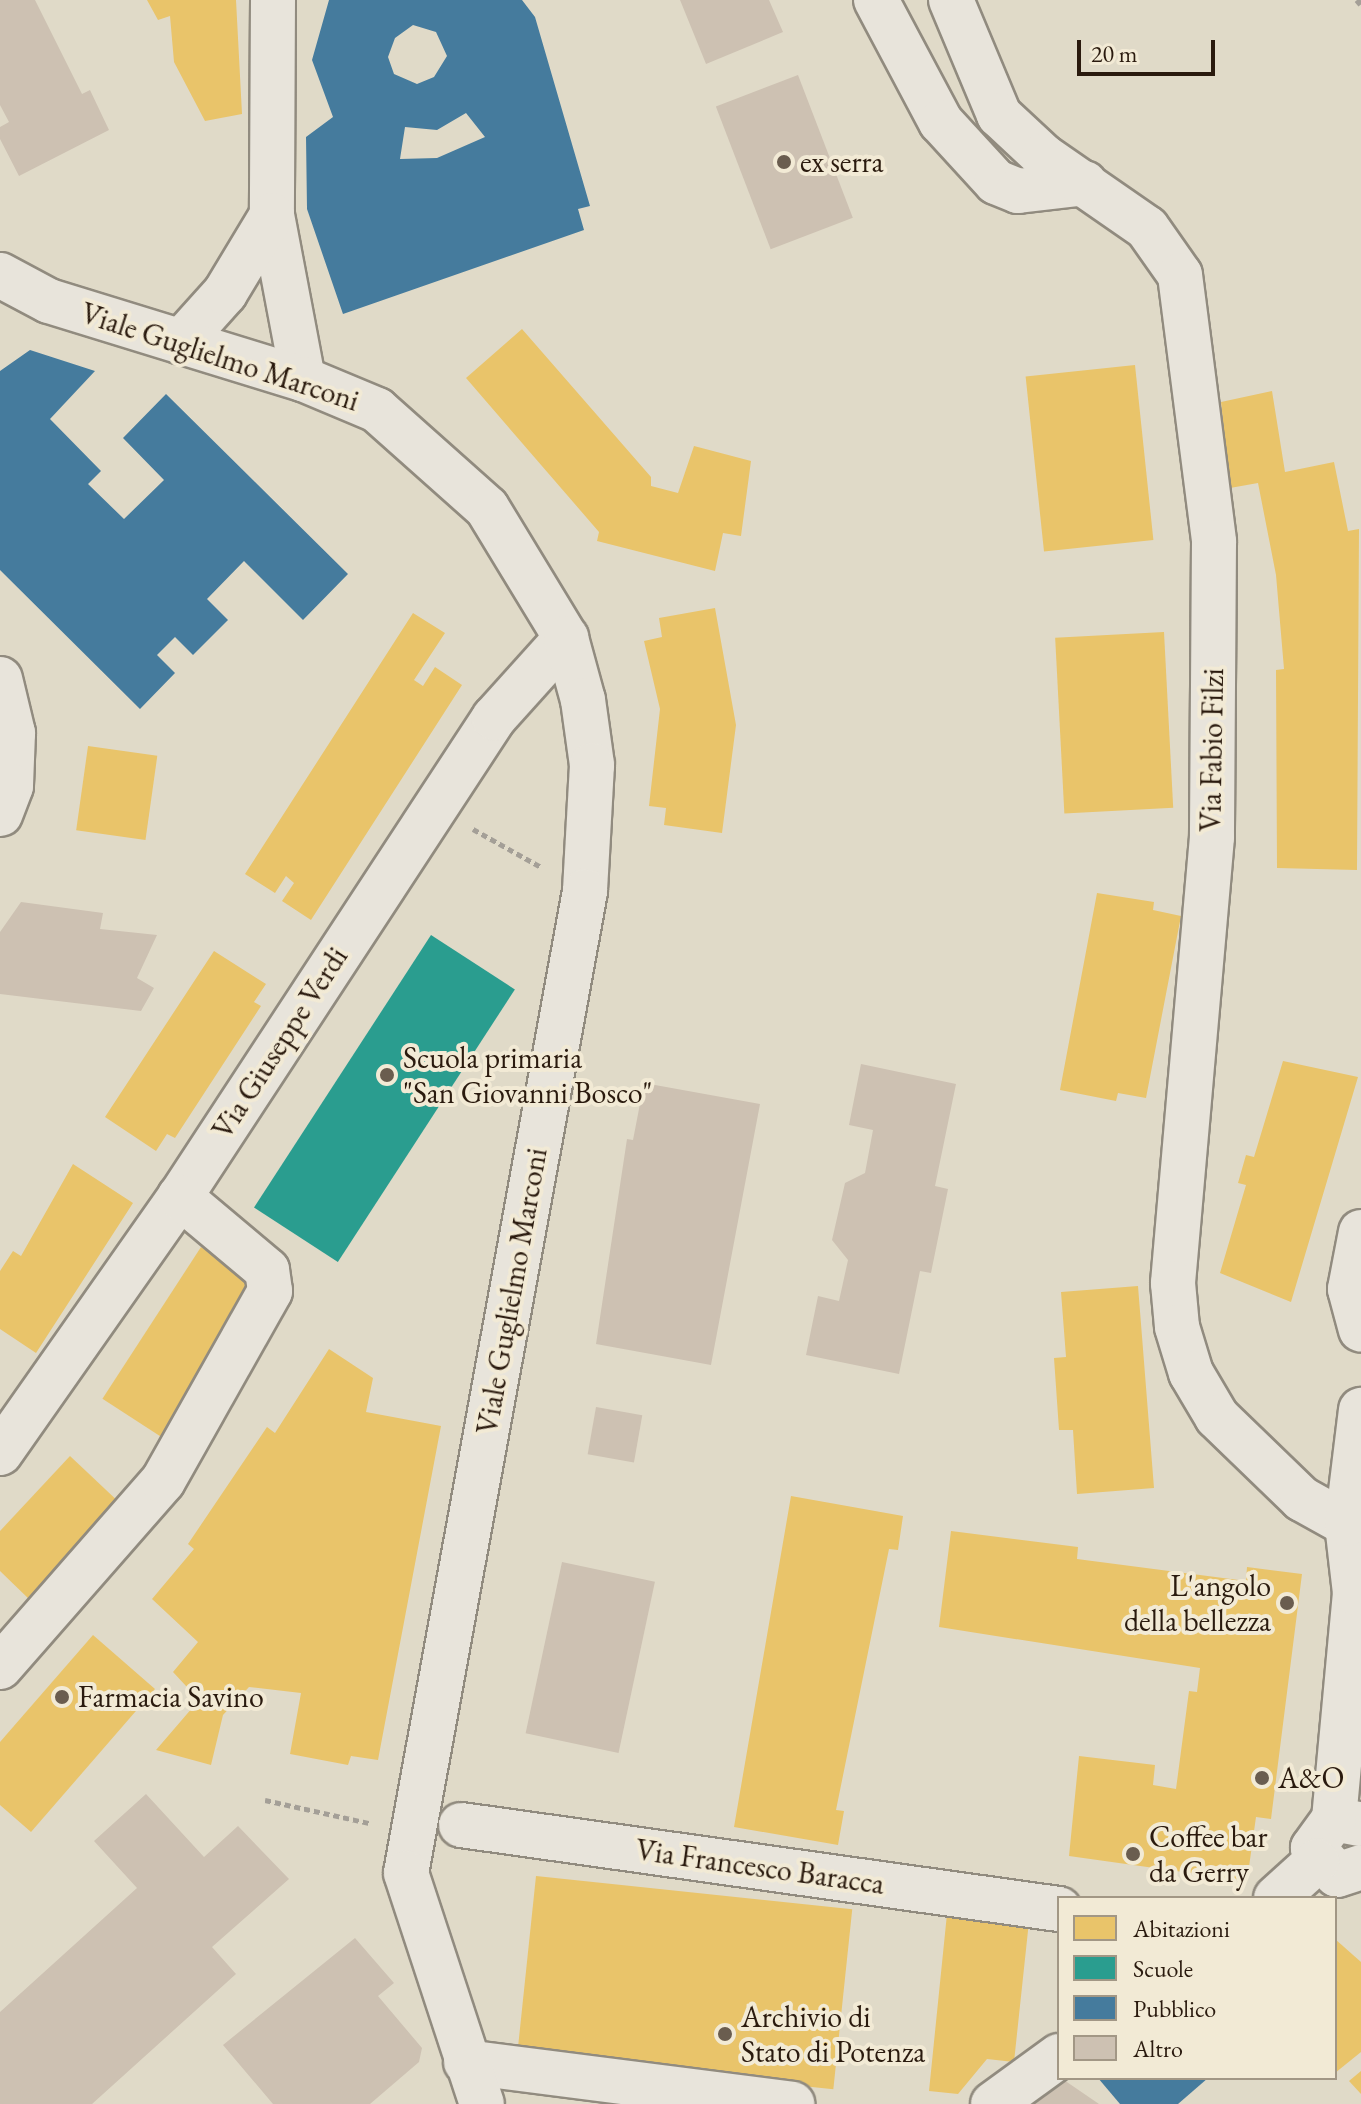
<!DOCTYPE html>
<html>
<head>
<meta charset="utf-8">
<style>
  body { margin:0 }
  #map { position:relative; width:1361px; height:2104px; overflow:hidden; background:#e0dac8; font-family:"EB Garamond",serif }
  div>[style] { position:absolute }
  .homes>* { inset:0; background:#e9c46a; transform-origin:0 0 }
  .schools>* { inset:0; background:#2a9d8f; transform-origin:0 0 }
  .public>* { inset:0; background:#457b9d }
  .building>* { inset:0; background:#cdc1b2; transform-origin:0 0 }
  .path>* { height:5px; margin-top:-2.5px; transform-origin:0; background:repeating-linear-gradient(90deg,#a49f97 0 6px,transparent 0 10px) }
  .roads { filter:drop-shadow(2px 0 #918b7f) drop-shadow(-2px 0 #918b7f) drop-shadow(0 2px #918b7f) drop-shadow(0 -2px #918b7f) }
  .minor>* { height:44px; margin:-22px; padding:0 22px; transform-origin:22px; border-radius:22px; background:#e8e4db }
  .tertiary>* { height:44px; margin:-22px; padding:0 22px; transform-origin:22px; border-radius:22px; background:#e8e4db }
  .rail>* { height:6px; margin-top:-3px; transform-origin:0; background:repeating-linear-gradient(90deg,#a49f97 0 14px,transparent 0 28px) }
  .dots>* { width:22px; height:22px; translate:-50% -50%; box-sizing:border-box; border:4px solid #f2ead5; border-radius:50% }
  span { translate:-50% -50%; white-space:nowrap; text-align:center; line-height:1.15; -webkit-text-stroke:8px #f2ead5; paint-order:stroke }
  .poi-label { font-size:30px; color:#2a1a0e }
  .left { translate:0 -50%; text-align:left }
  .right { translate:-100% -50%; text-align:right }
  .street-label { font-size:30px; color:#2a1a0e }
  .legend { position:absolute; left:1057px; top:1896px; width:280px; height:184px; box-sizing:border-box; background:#f2ead5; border:2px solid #a29785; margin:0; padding:10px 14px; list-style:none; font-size:24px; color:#2a1a0e }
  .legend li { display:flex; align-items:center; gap:16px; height:40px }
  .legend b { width:40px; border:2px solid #a29785 }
  .scale { position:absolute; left:1077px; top:40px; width:138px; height:36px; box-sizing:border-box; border:4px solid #2a1a0e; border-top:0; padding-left:10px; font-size:24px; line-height:28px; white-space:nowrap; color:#2a1a0e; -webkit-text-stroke:6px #f2ead5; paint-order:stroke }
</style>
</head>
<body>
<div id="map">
  <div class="homes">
    <i style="clip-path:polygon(147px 0,236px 0,242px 114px,205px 121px,174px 62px,170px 16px,158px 20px)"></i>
    <i style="clip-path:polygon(522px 329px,651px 477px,651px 486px,678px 493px,694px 446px,751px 461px,741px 536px,723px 533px,715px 571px,597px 541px,599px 532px,466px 378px)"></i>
    <i style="left:1135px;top:365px;width:176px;height:110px;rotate:84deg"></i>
    <i style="clip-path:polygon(1272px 391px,1285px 472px,1334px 462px,1348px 531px,1359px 529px,1357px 870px,1277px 868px,1276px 670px,1284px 669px,1276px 575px,1258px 483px,1230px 488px,1221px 402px)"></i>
    <i style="clip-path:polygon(715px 608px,736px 725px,722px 833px,664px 825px,666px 808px,649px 806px,660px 709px,644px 641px,662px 637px,659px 618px)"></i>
    <i style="clip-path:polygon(413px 613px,445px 633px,414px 680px,423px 686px,435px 667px,462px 685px,311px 920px,282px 901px,294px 883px,286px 876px,275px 893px,245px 874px)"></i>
    <i style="left:1164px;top:632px;width:176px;height:109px;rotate:87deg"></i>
    <i style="left:88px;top:746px;width:70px;height:85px;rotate:8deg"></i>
    <i style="clip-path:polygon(1097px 893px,1154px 902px,1153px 910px,1181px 916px,1146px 1098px,1118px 1093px,1116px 1101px,1060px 1090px)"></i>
    <i style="clip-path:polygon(214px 951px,266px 984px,254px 1002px,261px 1006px,175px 1138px,167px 1134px,156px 1151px,105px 1117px)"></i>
    <i style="clip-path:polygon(1283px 1061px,1358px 1077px,1291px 1302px,1220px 1273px,1246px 1185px,1238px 1183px,1246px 1155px,1254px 1157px)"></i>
    <i style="clip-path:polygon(73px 1164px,133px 1203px,36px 1353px,0 1329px,0 1271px,13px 1251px,21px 1256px)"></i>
    <i style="left:201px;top:1247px;width:74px;height:181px;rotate:33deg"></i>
    <i style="clip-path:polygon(1138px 1286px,1154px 1488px,1077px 1494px,1073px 1430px,1059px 1430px,1054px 1358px,1066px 1357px,1061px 1292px)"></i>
    <i style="clip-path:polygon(329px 1349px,373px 1378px,366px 1412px,441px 1426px,378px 1760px,351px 1756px,348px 1765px,290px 1754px,301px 1693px,249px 1687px,223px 1715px,211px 1765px,156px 1750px,199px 1700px,173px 1672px,198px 1642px,152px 1599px,194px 1549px,188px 1544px,267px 1427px,275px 1433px)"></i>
    <i style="clip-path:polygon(70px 1456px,122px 1505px,31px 1601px,0 1571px,0 1531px)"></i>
    <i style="clip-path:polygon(791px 1496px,903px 1516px,898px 1550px,889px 1549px,836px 1810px,844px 1811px,838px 1845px,734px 1827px)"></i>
    <i style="clip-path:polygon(951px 1531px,1078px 1547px,1077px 1559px,1246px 1581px,1247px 1567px,1302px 1574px,1271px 1819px,1256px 1817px,1247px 1881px,1069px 1856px,1079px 1756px,1155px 1765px,1153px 1785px,1176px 1789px,1189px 1691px,1197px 1692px,1200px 1668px,939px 1627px)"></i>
    <i style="clip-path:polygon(93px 1635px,155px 1689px,31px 1832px,0 1805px,0 1742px)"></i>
    <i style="left:536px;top:1876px;width:318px;height:181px;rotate:6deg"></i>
    <i style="clip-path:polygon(948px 1904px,1030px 1912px,1014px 2062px,987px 2059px,958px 2094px,929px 2091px)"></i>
    <i style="clip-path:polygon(1335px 1939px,1361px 1962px,1361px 2052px,1335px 2073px)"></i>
    <i style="clip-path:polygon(1361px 2071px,1361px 2094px,1349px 2081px)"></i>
  </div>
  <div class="schools">
    <i style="left:431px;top:935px;width:100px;height:325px;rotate:33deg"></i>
  </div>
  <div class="public">
    <i style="clip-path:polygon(evenodd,329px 0,522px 0,535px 17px,590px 206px,578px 209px,584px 230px,343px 314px,307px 209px,306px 137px,333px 117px,312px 60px,329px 0,413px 25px,436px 32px,447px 56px,434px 77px,417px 84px,394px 74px,388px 57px,395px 38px,413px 25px,329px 0,466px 113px,485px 137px,437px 158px,400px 159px,405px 127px,437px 130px,466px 113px)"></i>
    <i style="clip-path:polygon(30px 350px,95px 371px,50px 419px,101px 471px,88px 484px,124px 519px,164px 480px,123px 438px,166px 394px,348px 574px,303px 620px,244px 561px,207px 599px,228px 620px,193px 655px,175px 637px,157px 655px,175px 673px,140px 709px,0 570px,0 371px)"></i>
    <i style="clip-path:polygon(1098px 2078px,1208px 2078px,1178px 2104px,1120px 2104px)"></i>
  </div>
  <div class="building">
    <i style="clip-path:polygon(0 0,35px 0,82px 94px,90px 90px,109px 130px,19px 176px,0 139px,0 127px,9px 122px,0 105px)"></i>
    <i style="clip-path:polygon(680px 0,769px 0,783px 32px,706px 64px)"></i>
    <i style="left:798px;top:75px;width:153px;height:88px;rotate:69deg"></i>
    <i style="clip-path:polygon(21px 902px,103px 913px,100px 929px,157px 935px,137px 978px,154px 988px,141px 1011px,0 994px,0 932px)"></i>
    <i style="clip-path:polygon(861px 1064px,956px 1084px,935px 1186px,948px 1189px,931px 1273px,920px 1271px,899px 1374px,806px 1355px,818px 1296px,839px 1301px,848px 1260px,832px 1240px,845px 1183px,865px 1173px,873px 1130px,849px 1125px)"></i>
    <i style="clip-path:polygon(644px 1083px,760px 1104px,711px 1365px,596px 1344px,627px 1139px,633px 1140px)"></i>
    <i style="left:596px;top:1407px;width:47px;height:48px;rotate:10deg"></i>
    <i style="left:562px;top:1562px;width:95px;height:175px;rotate:12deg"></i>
    <i style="clip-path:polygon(146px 1794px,204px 1857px,238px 1826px,289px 1879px,212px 1947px,236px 1974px,92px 2104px,0 2104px,0 2012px,137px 1888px,94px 1841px)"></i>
    <i style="clip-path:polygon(355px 1938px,394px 1983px,378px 1996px,422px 2048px,419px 2062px,370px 2104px,273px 2104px,223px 2045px)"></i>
    <i style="clip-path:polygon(1055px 2074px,1061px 2078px,1099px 2104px,1035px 2104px)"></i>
  </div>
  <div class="path">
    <i style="left:473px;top:829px;width:78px;rotate:29.2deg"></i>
    <i style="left:265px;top:1800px;width:107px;rotate:12.5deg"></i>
  </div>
  <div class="roads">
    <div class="minor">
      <i style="left:273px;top:0;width:215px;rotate:90.3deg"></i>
      <i style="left:272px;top:215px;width:167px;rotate:79.3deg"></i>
      <i style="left:876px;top:0;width:138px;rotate:62deg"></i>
      <i style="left:941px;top:122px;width:81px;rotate:47.5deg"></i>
      <i style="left:996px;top:182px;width:24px;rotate:22deg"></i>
      <i style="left:1018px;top:191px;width:67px;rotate:-6.8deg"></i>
      <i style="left:951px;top:0;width:125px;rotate:67.3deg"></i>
      <i style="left:999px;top:115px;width:60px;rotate:43deg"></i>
      <i style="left:1043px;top:156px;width:126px;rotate:34.7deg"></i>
      <i style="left:1147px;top:228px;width:57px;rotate:54.9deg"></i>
      <i style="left:1180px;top:275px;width:269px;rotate:82.7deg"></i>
      <i style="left:1214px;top:542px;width:295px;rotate:90.4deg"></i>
      <i style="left:1212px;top:837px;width:448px;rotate:95deg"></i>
      <i style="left:1173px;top:1283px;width:44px;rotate:84.8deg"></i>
      <i style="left:1177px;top:1327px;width:48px;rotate:73.1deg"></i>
      <i style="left:1191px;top:1373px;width:51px;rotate:59.4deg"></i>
      <i style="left:1217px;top:1417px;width:118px;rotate:44deg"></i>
      <i style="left:1302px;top:1499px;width:51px;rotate:29.1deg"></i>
      <i style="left:181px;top:342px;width:66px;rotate:-48.1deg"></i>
      <i style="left:225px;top:293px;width:91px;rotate:-58.9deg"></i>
      <i style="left:1361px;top:1232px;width:58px;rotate:100.9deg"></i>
      <i style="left:1350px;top:1289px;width:42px;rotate:75deg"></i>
      <i style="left:0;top:1453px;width:313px;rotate:-54.9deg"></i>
      <i style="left:180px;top:1197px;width:573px;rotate:-56.75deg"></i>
      <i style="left:494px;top:718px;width:108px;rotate:-48deg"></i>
      <i style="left:0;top:1667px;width:247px;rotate:-48.8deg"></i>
      <i style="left:163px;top:1481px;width:218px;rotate:-60.6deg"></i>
      <i style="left:270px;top:1291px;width:21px;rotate:-98deg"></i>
      <i style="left:267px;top:1270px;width:114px;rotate:-140deg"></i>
      <i style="left:1334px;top:1819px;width:227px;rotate:-84.7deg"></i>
      <i style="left:1355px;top:1593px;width:69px;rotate:-96.6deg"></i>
      <i style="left:1347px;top:1524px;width:115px;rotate:-83deg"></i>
      <i style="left:1359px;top:1824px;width:25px;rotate:-169deg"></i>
      <i style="left:1334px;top:1819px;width:36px;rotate:126deg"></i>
      <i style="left:1313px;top:1848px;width:36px;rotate:48deg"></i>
      <i style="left:1337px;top:1875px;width:25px;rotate:-18deg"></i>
      <i style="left:461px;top:1825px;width:604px;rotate:8deg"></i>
      <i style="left:1276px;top:1898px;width:55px;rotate:-42.1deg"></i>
      <i style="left:466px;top:2062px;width:329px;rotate:7.3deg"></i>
      <i style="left:993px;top:2104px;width:82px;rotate:-36deg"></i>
    </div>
    <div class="tertiary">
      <i style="left:0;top:275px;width:55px;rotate:28deg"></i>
      <i style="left:49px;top:301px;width:266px;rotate:17.1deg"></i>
      <i style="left:303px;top:379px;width:80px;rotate:22.7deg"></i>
      <i style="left:377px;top:410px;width:147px;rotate:41.7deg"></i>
      <i style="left:487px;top:508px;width:152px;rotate:58.7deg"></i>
      <i style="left:566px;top:638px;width:64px;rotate:74.7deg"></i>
      <i style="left:583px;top:700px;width:66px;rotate:82.1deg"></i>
      <i style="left:592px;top:765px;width:126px;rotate:93.2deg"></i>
      <i style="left:585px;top:891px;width:998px;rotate:100.33deg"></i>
      <i style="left:406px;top:1873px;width:243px;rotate:71.8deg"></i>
      <i style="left:0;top:679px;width:56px;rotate:76.5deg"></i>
      <i style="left:13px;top:733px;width:53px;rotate:92.2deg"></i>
      <i style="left:11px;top:786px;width:30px;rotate:111deg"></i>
    </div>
  </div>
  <div class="rail">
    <i style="left:1357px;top:0;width:6px;rotate:51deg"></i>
  </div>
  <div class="dots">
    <i style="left:784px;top:162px;background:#6a5d4f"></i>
    <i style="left:387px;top:1075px;background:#6a5d4f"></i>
    <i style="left:1287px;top:1603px;background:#6a5d4f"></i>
    <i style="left:62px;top:1697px;background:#6a5d4f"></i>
    <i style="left:1262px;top:1778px;background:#6a5d4f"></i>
    <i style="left:1133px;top:1854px;background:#6a5d4f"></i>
    <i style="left:725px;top:2034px;background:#6a5d4f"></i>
  </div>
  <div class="poi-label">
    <span class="left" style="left:800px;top:162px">ex serra</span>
    <span class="left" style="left:403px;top:1075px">Scuola primaria<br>"San Giovanni Bosco"</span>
    <span class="right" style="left:1271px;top:1603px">L'angolo<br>della bellezza</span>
    <span class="left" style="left:78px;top:1697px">Farmacia Savino</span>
    <span class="left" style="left:1278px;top:1778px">A&amp;O</span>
    <span class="left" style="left:1149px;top:1854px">Coffee bar<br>da Gerry</span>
    <span class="left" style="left:741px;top:2034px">Archivio di<br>Stato di Potenza</span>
  </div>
  <div class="street-label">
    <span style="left:220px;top:357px;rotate:18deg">Viale Guglielmo Marconi</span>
    <span style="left:1212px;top:750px;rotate:-89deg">Via Fabio Filzi</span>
    <span style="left:280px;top:1043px;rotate:-57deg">Via Giuseppe Verdi</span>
    <span style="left:512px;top:1291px;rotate:-80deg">Viale Guglielmo Marconi</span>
    <span style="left:760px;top:1867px;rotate:8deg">Via Francesco Baracca</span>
  </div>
  <ul class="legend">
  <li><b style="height:22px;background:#e9c46a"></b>Abitazioni</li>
  <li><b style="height:22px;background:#2a9d8f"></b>Scuole</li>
  <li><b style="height:22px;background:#457b9d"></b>Pubblico</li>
  <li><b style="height:22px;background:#cdc1b2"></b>Altro</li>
  </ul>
  <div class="scale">20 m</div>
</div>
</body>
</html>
